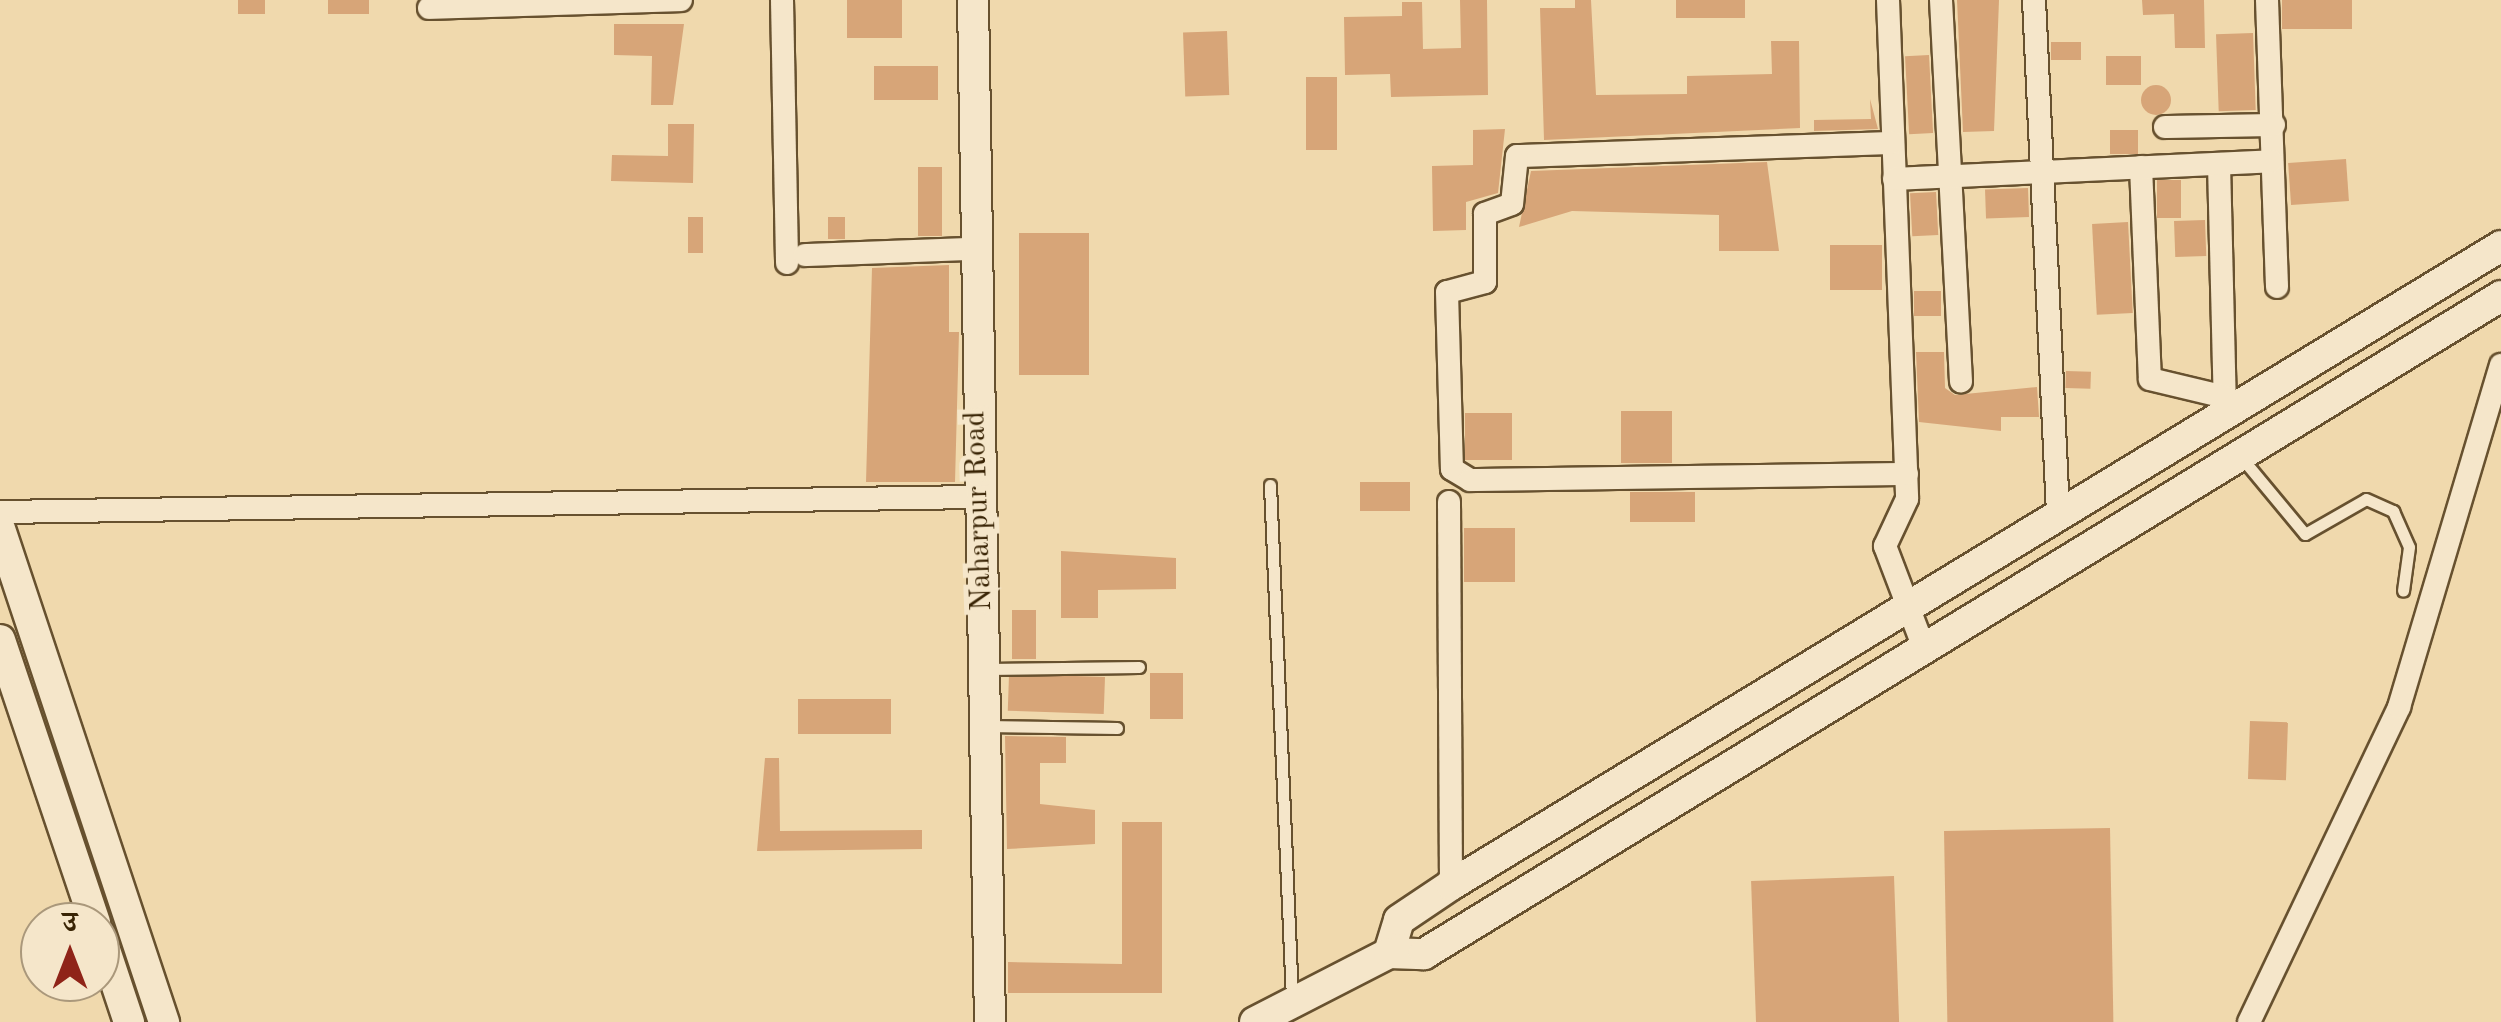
<!DOCTYPE html>
<html>
<head>
<meta charset="utf-8">
<style>
  body { margin:0 }
  #map { position:relative; width:2501px; height:1022px; overflow:hidden; background:#f0d9ad; font-family:"Old Standard TT","Noto Serif Devanagari",serif }
  div>[style] { position:absolute }
  .building>* { inset:0; background:#d7a578; transform-origin:0 0 }
  .round { border-radius:50% }
  .roads { filter:drop-shadow(2px 0 #67512f) drop-shadow(-2px 0 #67512f) drop-shadow(0 2px #67512f) drop-shadow(0 -2px #67512f) }
  .lane>* { height:11px; margin:-5.5px; padding:0 5.5px; transform-origin:5.5px; border-radius:5.5px; background:#f5e6ca }
  .street>* { height:22px; margin:-11px; padding:0 11px; transform-origin:11px; border-radius:11px; background:#f5e6ca }
  .secondary>* { height:30px; margin:-15px; padding:0 15px; transform-origin:15px; border-radius:15px; background:#f5e6ca }
  span { translate:-50% -50%; white-space:nowrap; text-align:center; line-height:1.15; -webkit-text-stroke:10px #f5e6ca; paint-order:stroke }
  .street-label { font-size:30px; color:#392405 }
  .north { position:absolute; left:20px; top:902px; width:100px; height:100px; box-sizing:border-box; background:#f5e6ca; border:2px solid #aa987b; border-radius:50%; rotate:0deg; font-size:28px; font-weight:700; line-height:40px; text-align:center; color:#392405 }
  .north::after { content:''; display:block; margin:auto; width:35px; height:45px; background:#8f2418; clip-path:polygon(50% 0,100% 100%,50% 72%,0 100%) }
</style>
</head>
<body>
<div id="map">
  <div class="building">
    <i style="left:238px;top:0;width:27px;height:14px"></i>
    <i style="left:328px;top:0;width:41px;height:14px"></i>
    <i style="left:847px;top:0;width:55px;height:38px"></i>
    <i style="clip-path:polygon(1460px 0,1487px 0,1488px 95px,1391px 97px,1390px 74px,1345px 75px,1344px 17px,1402px 16px,1402px 2px,1422px 2px,1423px 49px,1461px 48px)"></i>
    <i style="clip-path:polygon(1575px 0,1591px 0,1596px 95px,1687px 94px,1687px 76px,1772px 74px,1771px 41px,1799px 41px,1800px 128px,1544px 140px,1540px 8px,1575px 8px)"></i>
    <i style="left:1676px;top:0;width:69px;height:18px"></i>
    <i style="clip-path:polygon(1957px 0,1999px 0,1994px 131px,1963px 132px)"></i>
    <i style="clip-path:polygon(2142px 0,2204px 0,2205px 48px,2175px 48px,2174px 14px,2143px 15px)"></i>
    <i style="left:2282px;top:0;width:70px;height:29px"></i>
    <i style="clip-path:polygon(614px 24px,684px 24px,673px 105px,651px 105px,652px 56px,614px 55px)"></i>
    <i style="left:1227px;top:31px;width:64px;height:44px;rotate:88deg"></i>
    <i style="left:2253px;top:33px;width:77px;height:37px;rotate:88deg"></i>
    <i style="left:2051px;top:42px;width:30px;height:18px"></i>
    <i style="left:1929px;top:55px;width:78px;height:24px;rotate:87deg"></i>
    <i style="left:2106px;top:56px;width:35px;height:29px"></i>
    <i style="left:874px;top:66px;width:64px;height:34px"></i>
    <i style="left:1306px;top:77px;width:31px;height:73px"></i>
    <i class="round" style="left:2141px;top:85px;width:30px;height:30px"></i>
    <i style="clip-path:polygon(1870px 99px,1878px 129px,1814px 131px,1814px 120px,1871px 119px)"></i>
    <i style="clip-path:polygon(668px 124px,694px 124px,693px 183px,611px 181px,612px 155px,668px 156px)"></i>
    <i style="clip-path:polygon(1505px 129px,1498px 193px,1466px 202px,1466px 230px,1433px 231px,1432px 166px,1473px 165px,1473px 130px)"></i>
    <i style="left:2110px;top:130px;width:28px;height:24px"></i>
    <i style="left:2346px;top:159px;width:42px;height:58px;rotate:86deg"></i>
    <i style="clip-path:polygon(1767px 162px,1779px 251px,1719px 251px,1719px 215px,1572px 211px,1519px 227px,1531px 171px)"></i>
    <i style="left:918px;top:167px;width:24px;height:69px"></i>
    <i style="left:2181px;top:180px;width:38px;height:24px;rotate:90deg"></i>
    <i style="left:2028px;top:188px;width:29px;height:43px;rotate:88deg"></i>
    <i style="left:1936px;top:192px;width:43px;height:26px;rotate:87deg"></i>
    <i style="left:688px;top:217px;width:15px;height:36px"></i>
    <i style="left:828px;top:217px;width:17px;height:22px"></i>
    <i style="left:2205px;top:220px;width:36px;height:31px;rotate:88deg"></i>
    <i style="left:2128px;top:222px;width:91px;height:36px;rotate:87deg"></i>
    <i style="left:1019px;top:233px;width:70px;height:142px"></i>
    <i style="left:1830px;top:245px;width:52px;height:45px"></i>
    <i style="clip-path:polygon(949px 265px,949px 332px,959px 332px,955px 482px,866px 482px,872px 268px)"></i>
    <i style="left:1914px;top:291px;width:27px;height:25px"></i>
    <i style="clip-path:polygon(1916px 352px,1944px 352px,1945px 388px,1955px 395px,2037px 387px,2039px 417px,2001px 417px,2001px 431px,1919px 422px)"></i>
    <i style="left:2066px;top:371px;width:25px;height:17px;rotate:2deg"></i>
    <i style="left:1621px;top:411px;width:51px;height:52px"></i>
    <i style="left:1465px;top:413px;width:47px;height:47px"></i>
    <i style="left:1360px;top:482px;width:50px;height:29px"></i>
    <i style="left:1695px;top:492px;width:30px;height:65px;rotate:90deg"></i>
    <i style="left:1464px;top:528px;width:51px;height:54px"></i>
    <i style="clip-path:polygon(1061px 551px,1176px 558px,1176px 589px,1098px 590px,1098px 618px,1061px 618px)"></i>
    <i style="left:1012px;top:610px;width:24px;height:49px"></i>
    <i style="left:1150px;top:673px;width:33px;height:46px"></i>
    <i style="left:1105px;top:677px;width:37px;height:96px;rotate:92deg"></i>
    <i style="left:891px;top:699px;width:35px;height:93px;rotate:90deg"></i>
    <i style="left:2250px;top:721px;width:38px;height:58px;rotate:2deg"></i>
    <i style="clip-path:polygon(1005px 736px,1066px 737px,1066px 763px,1040px 763px,1040px 804px,1095px 810px,1095px 844px,1007px 849px)"></i>
    <i style="clip-path:polygon(765px 758px,779px 758px,780px 831px,922px 830px,922px 849px,757px 851px)"></i>
    <i style="clip-path:polygon(1122px 822px,1162px 822px,1162px 993px,1008px 993px,1008px 962px,1122px 964px)"></i>
    <i style="left:2110px;top:828px;width:194px;height:166px;rotate:89deg"></i>
    <i style="left:1894px;top:876px;width:146px;height:143px;rotate:88deg"></i>
  </div>
  <div class="roads">
    <div class="lane">
      <i style="left:2241px;top:457px;width:100px;rotate:50.3deg"></i>
      <i style="left:2305px;top:534px;width:70px;rotate:-29.8deg"></i>
      <i style="left:2366px;top:499px;width:30px;rotate:24deg"></i>
      <i style="left:2393px;top:511px;width:39px;rotate:66deg"></i>
      <i style="left:2409px;top:547px;width:44px;rotate:97.8deg"></i>
      <i style="left:1270px;top:485px;width:515px;rotate:87.55deg"></i>
      <i style="left:988px;top:669px;width:151px;rotate:-0.8deg"></i>
      <i style="left:986px;top:726px;width:131px;rotate:0.9deg"></i>
    </div>
    <div class="street">
      <i style="left:782px;top:0;width:263px;rotate:88.9deg"></i>
      <i style="left:1888px;top:0;width:499px;rotate:87.8deg"></i>
      <i style="left:1907px;top:499px;width:52px;rotate:115.1deg"></i>
      <i style="left:1885px;top:546px;width:109px;rotate:69.1deg"></i>
      <i style="left:1941px;top:0;width:382px;rotate:87deg"></i>
      <i style="left:2034px;top:0;width:513px;rotate:87.32deg"></i>
      <i style="left:2267px;top:0;width:287px;rotate:88deg"></i>
      <i style="left:429px;top:8px;width:252px;rotate:-1.8deg"></i>
      <i style="left:2165px;top:127px;width:109px;rotate:-1.1deg"></i>
      <i style="left:1893px;top:143px;width:376px;rotate:178deg"></i>
      <i style="left:1517px;top:156px;width:48px;rotate:95.9deg"></i>
      <i style="left:1512px;top:204px;width:29px;rotate:160deg"></i>
      <i style="left:1485px;top:214px;width:68px;rotate:90deg"></i>
      <i style="left:1485px;top:282px;width:39px;rotate:165deg"></i>
      <i style="left:1447px;top:292px;width:177px;rotate:88.4deg"></i>
      <i style="left:1452px;top:469px;width:21px;rotate:31deg"></i>
      <i style="left:1470px;top:480px;width:437px;rotate:-0.8deg"></i>
      <i style="left:2219px;top:164px;width:244px;rotate:88.6deg"></i>
      <i style="left:2141px;top:167px;width:212px;rotate:87.6deg"></i>
      <i style="left:2150px;top:379px;width:77px;rotate:13.5deg"></i>
      <i style="left:1894px;top:179px;width:378px;rotate:-2.7deg"></i>
      <i style="left:805px;top:255px;width:165px;rotate:-2.1deg"></i>
      <i style="left:1449px;top:502px;width:383px;rotate:89.7deg"></i>
      <i style="left:0;top:512px;width:980px;rotate:-0.88deg"></i>
      <i style="left:2249px;top:1022px;width:349px;rotate:-64.5deg"></i>
      <i style="left:2399px;top:707px;width:357px;rotate:-73.4deg"></i>
    </div>
    <div class="secondary">
      <i style="left:973px;top:0;width:1022px;rotate:89.05deg"></i>
      <i style="left:0;top:529px;width:520px;rotate:71.6deg"></i>
      <i style="left:0;top:640px;width:298px;rotate:71.4deg"></i>
      <i style="left:100px;top:935px;width:92px;rotate:71.6deg"></i>
      <i style="left:1389px;top:953px;width:34px;rotate:-73deg"></i>
      <i style="left:1399px;top:920px;width:63px;rotate:-33.9deg"></i>
      <i style="left:1451px;top:885px;width:1229px;rotate:-31.32deg"></i>
      <i style="left:1255px;top:1022px;width:151px;rotate:-27.2deg"></i>
      <i style="left:1389px;top:953px;width:35px;rotate:2deg"></i>
      <i style="left:1424px;top:954px;width:1262px;rotate:-31.42deg"></i>
    </div>
  </div>
  <div class="street-label">
    <span style="left:979px;top:511px;rotate:-92deg">Naharpur Road</span>
  </div>
  <div class="north">उ</div>
</div>
</body>
</html>
